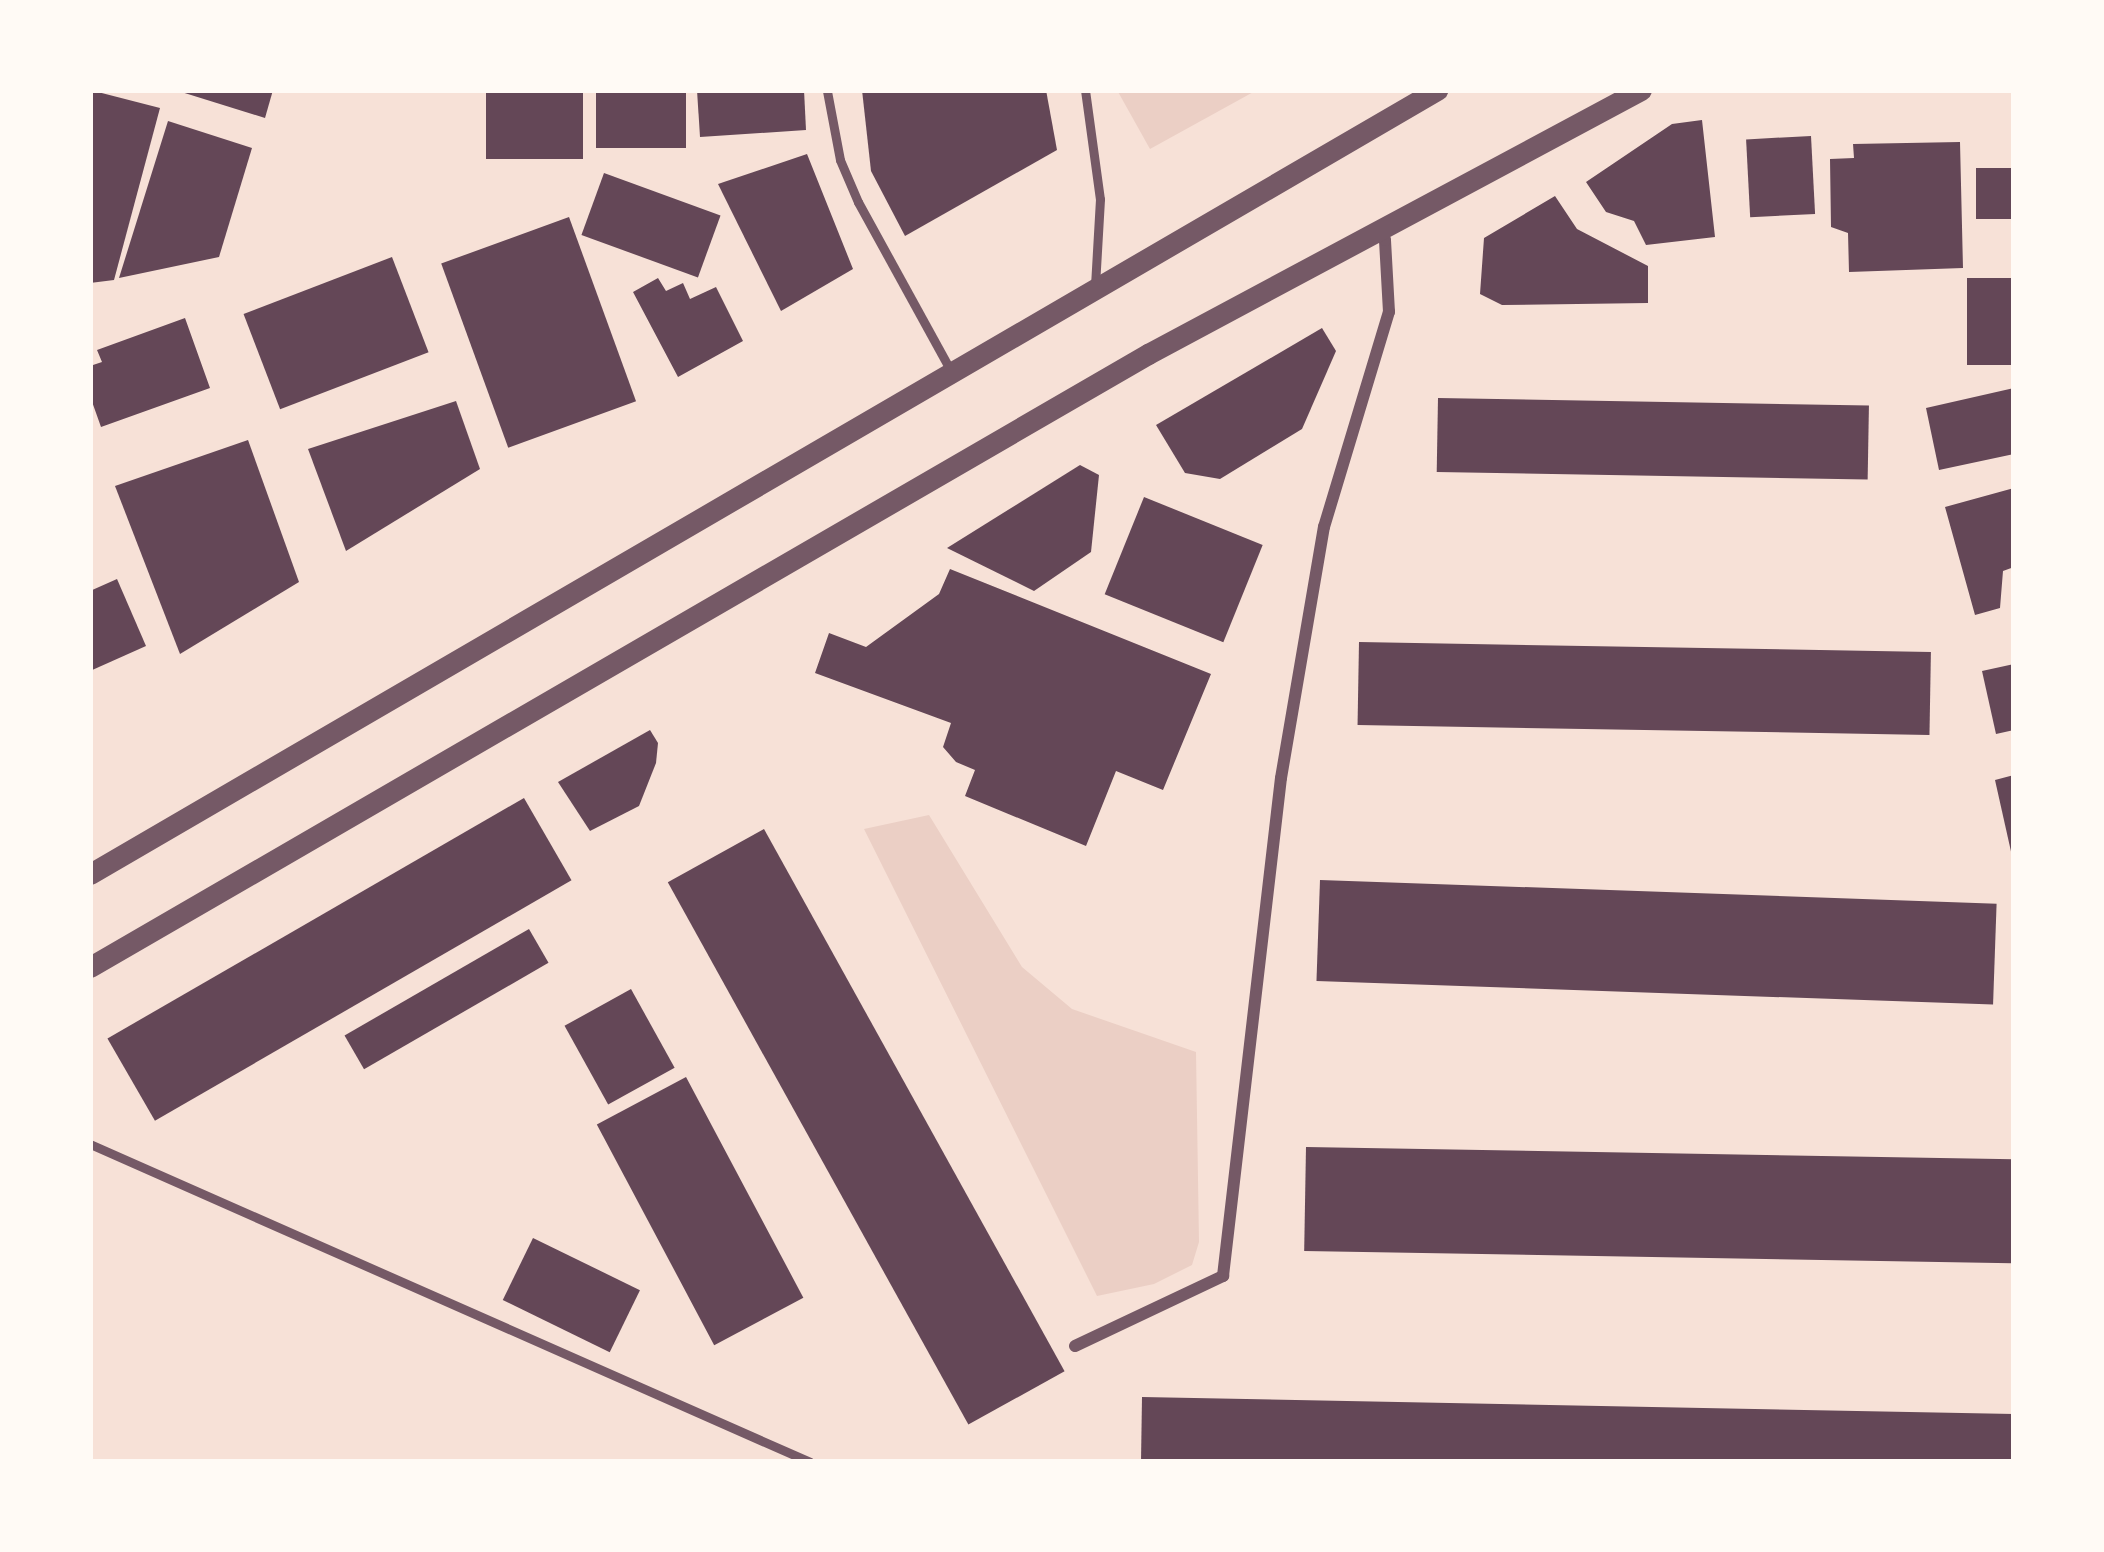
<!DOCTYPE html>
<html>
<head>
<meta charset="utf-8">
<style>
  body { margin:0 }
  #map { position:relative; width:2104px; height:1552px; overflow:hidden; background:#f7e1d7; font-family:"Fira Sans Condensed",sans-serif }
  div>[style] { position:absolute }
  .green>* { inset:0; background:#ebcfc5 }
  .building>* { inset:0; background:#644757; transform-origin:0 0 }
  .service>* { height:9px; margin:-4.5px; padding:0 4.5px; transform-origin:4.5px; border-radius:4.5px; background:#755966 }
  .minor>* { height:12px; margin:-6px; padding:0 6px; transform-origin:6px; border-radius:6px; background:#755966 }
  .tertiary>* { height:21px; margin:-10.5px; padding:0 10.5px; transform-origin:10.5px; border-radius:10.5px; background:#755966 }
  span { translate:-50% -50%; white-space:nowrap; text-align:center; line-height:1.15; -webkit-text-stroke:10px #fffaf5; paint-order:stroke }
  .frame { position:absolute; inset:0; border:93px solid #fffaf5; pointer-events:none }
</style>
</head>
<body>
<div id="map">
  <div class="green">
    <i style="clip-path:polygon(1117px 90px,1257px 90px,1150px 149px)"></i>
    <i style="clip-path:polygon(929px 815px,1022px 967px,1072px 1009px,1196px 1052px,1199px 1242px,1192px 1265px,1154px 1284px,1097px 1296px,864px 829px)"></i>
  </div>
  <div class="building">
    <i style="clip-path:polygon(90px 90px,160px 108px,114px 280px,90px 283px)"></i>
    <i style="clip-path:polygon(175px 90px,273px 90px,265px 118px)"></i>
    <i style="left:486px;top:90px;width:97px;height:69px"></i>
    <i style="left:596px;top:90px;width:90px;height:58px"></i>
    <i style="clip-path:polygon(697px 90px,804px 90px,806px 130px,700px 137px)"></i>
    <i style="clip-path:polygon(862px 90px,1046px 90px,1057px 150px,905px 236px,871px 171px)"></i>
    <i style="clip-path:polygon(1702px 120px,1715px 237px,1646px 245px,1634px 221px,1606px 212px,1586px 182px,1672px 124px)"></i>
    <i style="clip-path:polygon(168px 121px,252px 148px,219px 257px,119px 278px)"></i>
    <i style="left:1811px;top:136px;width:78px;height:65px;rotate:87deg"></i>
    <i style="clip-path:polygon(1960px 142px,1963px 268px,1849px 272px,1848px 233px,1831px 227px,1830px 159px,1854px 158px,1853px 144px)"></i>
    <i style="clip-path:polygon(807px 154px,853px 269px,781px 311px,718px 184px)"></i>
    <i style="left:2014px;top:168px;width:51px;height:38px;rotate:90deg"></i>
    <i style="left:604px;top:173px;width:124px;height:66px;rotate:20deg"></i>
    <i style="clip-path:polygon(1555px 196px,1577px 229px,1648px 266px,1648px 303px,1502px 305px,1480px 294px,1484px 238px)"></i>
    <i style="left:569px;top:217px;width:196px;height:136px;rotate:70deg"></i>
    <i style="left:392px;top:257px;width:102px;height:159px;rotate:69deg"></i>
    <i style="clip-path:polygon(658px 278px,666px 291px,683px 283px,690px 299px,716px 287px,743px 341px,678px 377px,633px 292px)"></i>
    <i style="left:2014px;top:278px;width:87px;height:47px;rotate:90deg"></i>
    <i style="clip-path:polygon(185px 318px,210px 388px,101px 427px,90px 396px,90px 366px,102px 362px,97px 350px)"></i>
    <i style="clip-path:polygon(1322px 328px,1336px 351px,1302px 429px,1220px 479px,1185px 473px,1156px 425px)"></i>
    <i style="clip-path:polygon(2014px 388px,2014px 454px,1939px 470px,1926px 408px)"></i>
    <i style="left:1438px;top:398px;width:431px;height:74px;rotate:1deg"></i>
    <i style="clip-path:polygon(456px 401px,480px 469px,346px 551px,308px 449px)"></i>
    <i style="clip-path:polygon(248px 440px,299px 582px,180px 654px,115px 486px)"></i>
    <i style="clip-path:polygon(1080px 465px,1099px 475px,1091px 552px,1034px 591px,947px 548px)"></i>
    <i style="clip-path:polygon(2014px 488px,2014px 567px,2003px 571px,2000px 608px,1975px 615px,1945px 507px)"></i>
    <i style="left:1144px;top:497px;width:128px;height:105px;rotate:22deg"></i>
    <i style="clip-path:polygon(950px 569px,1211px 674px,1163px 790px,1116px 771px,1086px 846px,965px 796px,975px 770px,956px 762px,943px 747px,951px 723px,815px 673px,829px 633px,866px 647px,939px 594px)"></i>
    <i style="clip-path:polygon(117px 579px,146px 646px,90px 671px,90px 591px)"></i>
    <i style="left:1359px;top:642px;width:572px;height:83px;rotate:1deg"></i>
    <i style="clip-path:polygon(2014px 664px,2014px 730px,1996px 734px,1982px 671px)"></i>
    <i style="clip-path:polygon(650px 730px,658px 743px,656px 763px,639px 806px,590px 831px,558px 782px)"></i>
    <i style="clip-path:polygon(2014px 775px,2014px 855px,2012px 856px,1995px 780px)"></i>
    <i style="left:524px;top:798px;width:95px;height:481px;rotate:60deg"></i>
    <i style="left:764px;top:829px;width:620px;height:110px;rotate:61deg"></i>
    <i style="left:1320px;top:880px;width:677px;height:101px;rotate:2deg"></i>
    <i style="left:529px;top:929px;width:39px;height:213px;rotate:60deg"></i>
    <i style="left:631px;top:989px;width:90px;height:76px;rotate:61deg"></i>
    <i style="left:686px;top:1077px;width:250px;height:101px;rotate:62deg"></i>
    <i style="left:1306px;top:1147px;width:708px;height:104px;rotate:1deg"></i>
    <i style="left:533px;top:1238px;width:119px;height:69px;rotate:26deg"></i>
    <i style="clip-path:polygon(1142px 1397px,2014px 1414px,2014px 1462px,1141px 1462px)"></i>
  </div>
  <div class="service">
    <i style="left:1085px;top:90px;width:110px;rotate:82.2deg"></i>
    <i style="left:1100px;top:199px;width:88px;rotate:93.3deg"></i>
    <i style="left:827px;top:91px;width:70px;rotate:79.3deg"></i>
    <i style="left:840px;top:160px;width:46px;rotate:66.8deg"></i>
    <i style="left:858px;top:202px;width:195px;rotate:61.2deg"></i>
    <i style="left:90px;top:1144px;width:787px;rotate:23.83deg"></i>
  </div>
  <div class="minor">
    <i style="left:1075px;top:1346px;width:164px;rotate:-25.3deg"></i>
    <i style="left:1223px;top:1276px;width:501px;rotate:-83.36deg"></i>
    <i style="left:1281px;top:778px;width:255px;rotate:-80.3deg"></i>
    <i style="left:1324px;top:527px;width:225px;rotate:-73.2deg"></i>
    <i style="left:1389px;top:312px;width:72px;rotate:-93.2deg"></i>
    <i style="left:1385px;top:240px;width:12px;rotate:-138deg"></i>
  </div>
  <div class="tertiary">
    <i style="left:90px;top:874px;width:1559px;rotate:-30.2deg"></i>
    <i style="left:90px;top:967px;width:1223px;rotate:-30.09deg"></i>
    <i style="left:1148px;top:354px;width:559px;rotate:-28.17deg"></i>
  </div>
  <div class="frame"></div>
</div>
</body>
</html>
